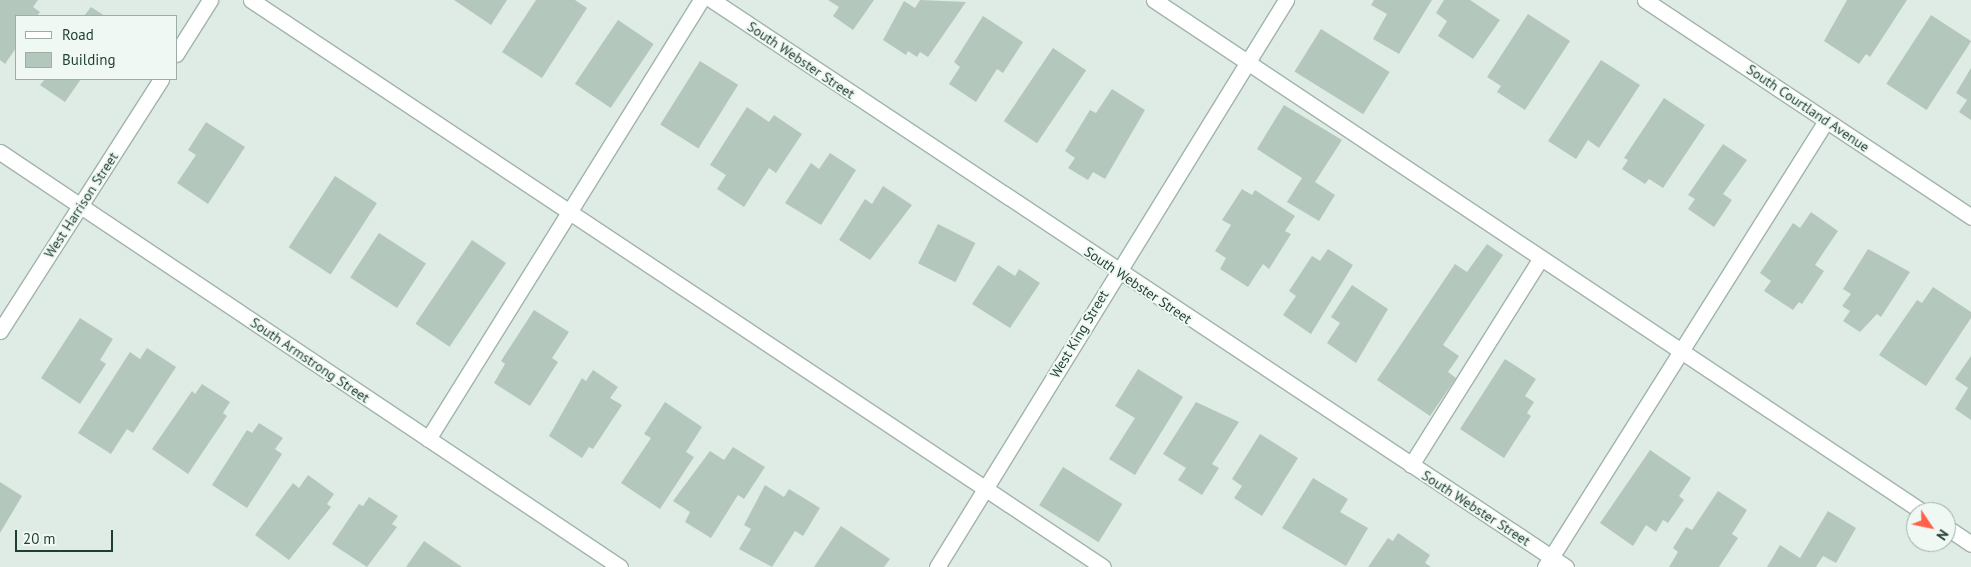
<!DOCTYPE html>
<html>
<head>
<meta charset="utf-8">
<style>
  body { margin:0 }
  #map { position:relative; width:1971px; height:567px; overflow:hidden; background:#dfece5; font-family:"PT Sans",sans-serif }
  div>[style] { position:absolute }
  .building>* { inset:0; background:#b4c7bd; transform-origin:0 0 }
  .roads { filter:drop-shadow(1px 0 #a1b4ab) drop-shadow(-1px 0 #a1b4ab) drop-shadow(0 1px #a1b4ab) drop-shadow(0 -1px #a1b4ab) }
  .minor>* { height:15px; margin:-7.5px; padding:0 7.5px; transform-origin:7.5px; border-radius:7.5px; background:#fff }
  span { translate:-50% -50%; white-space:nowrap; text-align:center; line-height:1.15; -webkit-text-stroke:4px #f0f8f3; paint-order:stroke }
  .street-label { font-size:14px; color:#1e3e31 }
  .legend { position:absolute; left:15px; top:15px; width:162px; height:65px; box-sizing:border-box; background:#f0f8f3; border:1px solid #9caea5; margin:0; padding:6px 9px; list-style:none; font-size:15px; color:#1e3e31 }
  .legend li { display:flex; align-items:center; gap:10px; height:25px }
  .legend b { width:25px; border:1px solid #9caea5 }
  .north { position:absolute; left:1906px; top:502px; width:50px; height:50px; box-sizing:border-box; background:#f0f8f3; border:1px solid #9caea5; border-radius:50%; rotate:124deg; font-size:14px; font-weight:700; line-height:20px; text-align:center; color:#1e3e31 }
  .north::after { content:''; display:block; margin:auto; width:18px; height:22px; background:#ff614a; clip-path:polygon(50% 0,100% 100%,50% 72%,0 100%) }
  .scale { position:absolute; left:15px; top:530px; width:98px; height:22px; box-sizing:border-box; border:2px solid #1e3e31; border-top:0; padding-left:6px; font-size:15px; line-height:18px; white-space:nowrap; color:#1e3e31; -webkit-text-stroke:4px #f0f8f3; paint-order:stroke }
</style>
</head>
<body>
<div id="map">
  <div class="building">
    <i style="clip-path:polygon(0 0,38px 0,33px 7px,40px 12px,37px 16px,16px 16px,16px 48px,5px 64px,0 60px)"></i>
    <i style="clip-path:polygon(454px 0,507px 0,491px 25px)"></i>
    <i style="clip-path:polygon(536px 0,575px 0,587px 8px,542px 78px,502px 52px)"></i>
    <i style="clip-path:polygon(828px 0,874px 0,853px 30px,833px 16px,839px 7px)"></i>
    <i style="clip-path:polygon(920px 0,966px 2px,928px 57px,920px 52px,917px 57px,908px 51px,906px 55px,883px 40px,904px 1px,915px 8px)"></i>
    <i style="clip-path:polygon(1374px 0,1432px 0,1399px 54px,1373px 39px,1387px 14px,1371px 5px)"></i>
    <i style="clip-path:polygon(1444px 0,1470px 0,1500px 20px,1473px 59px,1438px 36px,1447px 21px,1436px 13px)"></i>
    <i style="clip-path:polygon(1847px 0,1907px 0,1870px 57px,1866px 54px,1859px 64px,1824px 41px)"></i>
    <i style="clip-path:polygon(91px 7px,105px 16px,84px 16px)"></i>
    <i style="clip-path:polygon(1528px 14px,1570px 41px,1525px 110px,1497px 92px,1501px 86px,1487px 77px)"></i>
    <i style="left:1931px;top:15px;width:48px;height:82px;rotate:33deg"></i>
    <i style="clip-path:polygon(983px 16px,1023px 42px,1003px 73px,997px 69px,976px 102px,949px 84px,960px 67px,954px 62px)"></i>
    <i style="left:618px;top:20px;width:43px;height:77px;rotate:34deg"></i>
    <i style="left:1321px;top:29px;width:81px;height:50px;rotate:32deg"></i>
    <i style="left:1053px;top:48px;width:40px;height:88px;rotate:34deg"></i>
    <i style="clip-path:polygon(1601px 60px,1640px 85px,1599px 148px,1588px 140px,1576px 159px,1548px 141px)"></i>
    <i style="left:700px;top:61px;width:45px;height:75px;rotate:32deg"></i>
    <i style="clip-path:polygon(1971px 68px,1971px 120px,1959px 112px,1967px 100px,1956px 93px)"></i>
    <i style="clip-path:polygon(45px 79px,81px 79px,65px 102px,40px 85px)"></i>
    <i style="clip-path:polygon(1112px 89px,1145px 110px,1105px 179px,1093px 172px,1088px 180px,1068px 168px,1075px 158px,1065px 151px,1090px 110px,1096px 113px)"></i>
    <i style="clip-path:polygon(1664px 98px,1705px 125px,1663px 188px,1649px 179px,1645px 184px,1622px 169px,1628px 160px,1624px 158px)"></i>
    <i style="clip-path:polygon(1284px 105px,1342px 140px,1315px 182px,1335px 195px,1319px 221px,1287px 202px,1302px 178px,1257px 149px)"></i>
    <i style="clip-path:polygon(747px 107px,769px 122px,774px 115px,802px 134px,776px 173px,769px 168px,744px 207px,717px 189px,726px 175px,710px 165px)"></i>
    <i style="clip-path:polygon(206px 122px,245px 147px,208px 204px,177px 183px,196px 155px,188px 150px)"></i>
    <i style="clip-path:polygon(1723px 144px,1747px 160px,1723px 194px,1732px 200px,1714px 227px,1688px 209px,1695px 199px,1688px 195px)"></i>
    <i style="clip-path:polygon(830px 153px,856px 170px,821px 225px,785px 203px,811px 163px,819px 169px)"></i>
    <i style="left:335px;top:176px;width:50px;height:85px;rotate:33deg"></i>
    <i style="clip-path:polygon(883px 186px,912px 205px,870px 260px,839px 240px,865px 199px,872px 204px)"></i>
    <i style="clip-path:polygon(1242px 189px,1252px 195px,1255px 190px,1295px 216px,1285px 231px,1291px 234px,1269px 269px,1263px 264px,1248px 287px,1220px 269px,1226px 258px,1215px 251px,1231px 225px,1222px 220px)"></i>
    <i style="clip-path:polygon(1811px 212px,1838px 231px,1815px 265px,1824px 271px,1802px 304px,1799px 302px,1793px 310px,1764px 291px,1771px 281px,1760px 273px,1793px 223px,1800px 228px)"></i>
    <i style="left:938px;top:224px;width:42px;height:44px;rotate:27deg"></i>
    <i style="left:379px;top:233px;width:56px;height:53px;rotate:33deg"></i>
    <i style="left:472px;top:240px;width:41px;height:101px;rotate:34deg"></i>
    <i style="clip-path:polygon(1487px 244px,1503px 255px,1443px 345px,1459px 356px,1448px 372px,1456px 378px,1430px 416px,1377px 380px,1455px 264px,1467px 272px)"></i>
    <i style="clip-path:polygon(1328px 249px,1353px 265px,1311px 334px,1283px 315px,1296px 296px,1289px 291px,1312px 256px,1320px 261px)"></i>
    <i style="clip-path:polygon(1868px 249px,1910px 272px,1881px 317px,1877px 314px,1860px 332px,1843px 321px,1850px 311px,1842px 306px,1851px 294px,1843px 289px)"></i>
    <i style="clip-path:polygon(998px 265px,1015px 276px,1019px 269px,1040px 283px,1010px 328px,972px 304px)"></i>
    <i style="clip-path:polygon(1352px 285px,1388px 309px,1356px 363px,1327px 343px,1340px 323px,1331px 317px)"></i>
    <i style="clip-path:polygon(1933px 287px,1971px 312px,1971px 318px,1926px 386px,1879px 355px,1917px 300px,1922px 303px)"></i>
    <i style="clip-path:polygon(534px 310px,569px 332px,552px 358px,558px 362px,530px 406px,494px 383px,505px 364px,501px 361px)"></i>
    <i style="clip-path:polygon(80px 318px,113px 339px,100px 360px,106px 364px,80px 404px,41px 378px)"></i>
    <i style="clip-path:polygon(147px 348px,176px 367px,133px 433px,127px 429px,111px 454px,78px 433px,130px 352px,140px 359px)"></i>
    <i style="clip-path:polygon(1971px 356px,1971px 420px,1955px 409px,1968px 388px,1955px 379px)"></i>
    <i style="clip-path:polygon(1505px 359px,1536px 379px,1525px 396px,1534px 402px,1527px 413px,1531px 416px,1504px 458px,1460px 429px)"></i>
    <i style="clip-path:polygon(1138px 369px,1183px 397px,1135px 475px,1109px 459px,1135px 418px,1115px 406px)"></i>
    <i style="clip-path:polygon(593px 370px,618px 387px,610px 398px,622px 405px,593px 449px,589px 447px,582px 458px,549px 436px,582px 378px,586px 381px)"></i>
    <i style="clip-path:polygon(202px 384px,230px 402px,223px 413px,227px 416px,188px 474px,152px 449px,192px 391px,195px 394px)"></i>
    <i style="clip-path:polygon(665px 402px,702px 427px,686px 452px,694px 457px,660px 509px,621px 483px,651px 438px,644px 434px)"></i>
    <i style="clip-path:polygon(1196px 402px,1239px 422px,1212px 464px,1219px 468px,1202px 495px,1178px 480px,1186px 468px,1163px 454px)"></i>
    <i style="clip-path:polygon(259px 423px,283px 438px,275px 449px,282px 454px,247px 508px,212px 485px,247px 430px,252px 433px)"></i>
    <i style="clip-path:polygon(1260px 434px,1298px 458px,1262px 516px,1234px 498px,1242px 486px,1232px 479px)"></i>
    <i style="clip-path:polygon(733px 447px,765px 467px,744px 499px,738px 495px,711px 538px,685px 522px,690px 512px,673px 501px,710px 451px,724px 460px)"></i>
    <i style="clip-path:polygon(1650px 450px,1691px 478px,1679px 496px,1684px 500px,1668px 523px,1663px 520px,1656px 532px,1646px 525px,1633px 546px,1600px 523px)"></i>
    <i style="left:1063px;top:467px;width:70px;height:45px;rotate:32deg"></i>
    <i style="clip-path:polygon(308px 475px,334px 494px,327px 504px,331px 507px,289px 560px,255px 535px,293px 483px,299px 488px)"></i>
    <i style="clip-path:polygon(1313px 478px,1348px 499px,1340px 512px,1368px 528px,1346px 566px,1282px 528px)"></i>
    <i style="clip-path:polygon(0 482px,22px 496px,0 533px)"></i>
    <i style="clip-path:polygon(765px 485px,784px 497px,789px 489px,820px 508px,803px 536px,795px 531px,772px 567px,739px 549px,751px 529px,744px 525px)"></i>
    <i style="clip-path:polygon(1718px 491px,1747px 510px,1732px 534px,1738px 538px,1719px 567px,1669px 567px,1678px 552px,1673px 548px,1686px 527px,1692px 530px)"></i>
    <i style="clip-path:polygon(369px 497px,398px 516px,392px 524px,397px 527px,367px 567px,332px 544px,359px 504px,363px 506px)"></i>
    <i style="clip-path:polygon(1828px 511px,1856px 528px,1836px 563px,1823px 556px,1816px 567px,1767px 567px,1780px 545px,1800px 558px)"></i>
    <i style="clip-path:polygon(841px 526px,890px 559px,884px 567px,814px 567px)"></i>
    <i style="clip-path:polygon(1398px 533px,1430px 555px,1425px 563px,1431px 567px,1368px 567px,1388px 538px,1393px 541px)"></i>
    <i style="clip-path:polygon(424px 541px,462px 567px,406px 567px)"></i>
  </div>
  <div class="roads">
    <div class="minor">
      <i style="left:251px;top:0;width:1023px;rotate:33.64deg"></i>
      <i style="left:712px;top:0;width:1025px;rotate:33.58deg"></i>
      <i style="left:1154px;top:0;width:924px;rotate:33.66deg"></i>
      <i style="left:1645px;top:0;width:392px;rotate:33.6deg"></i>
      <i style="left:176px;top:54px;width:64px;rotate:-57.8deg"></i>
      <i style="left:0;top:152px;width:746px;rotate:33.8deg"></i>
      <i style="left:0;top:331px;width:299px;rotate:-57.4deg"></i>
      <i style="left:428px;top:439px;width:517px;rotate:-58.12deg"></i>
      <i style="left:1411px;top:465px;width:244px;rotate:-57.9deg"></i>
      <i style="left:1946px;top:527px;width:30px;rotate:34deg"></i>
      <i style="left:937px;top:567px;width:666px;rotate:-58.39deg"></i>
      <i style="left:1545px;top:567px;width:527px;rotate:-57.79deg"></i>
    </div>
  </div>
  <div class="street-label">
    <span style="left:801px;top:60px;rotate:34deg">South Webster Street</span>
    <span style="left:1808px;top:108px;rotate:34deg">South Courtland Avenue</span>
    <span style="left:81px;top:205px;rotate:-57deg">West Harrison Street</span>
    <span style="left:1138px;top:285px;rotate:34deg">South Webster Street</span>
    <span style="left:1079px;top:334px;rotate:-59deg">West King Street</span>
    <span style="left:310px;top:360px;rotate:34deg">South Armstrong Street</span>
    <span style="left:1476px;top:508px;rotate:33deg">South Webster Street</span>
  </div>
  <ul class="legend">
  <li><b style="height:6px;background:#fff"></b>Road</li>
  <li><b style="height:14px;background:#b4c7bd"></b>Building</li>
  </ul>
  <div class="north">N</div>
  <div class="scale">20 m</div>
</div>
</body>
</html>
